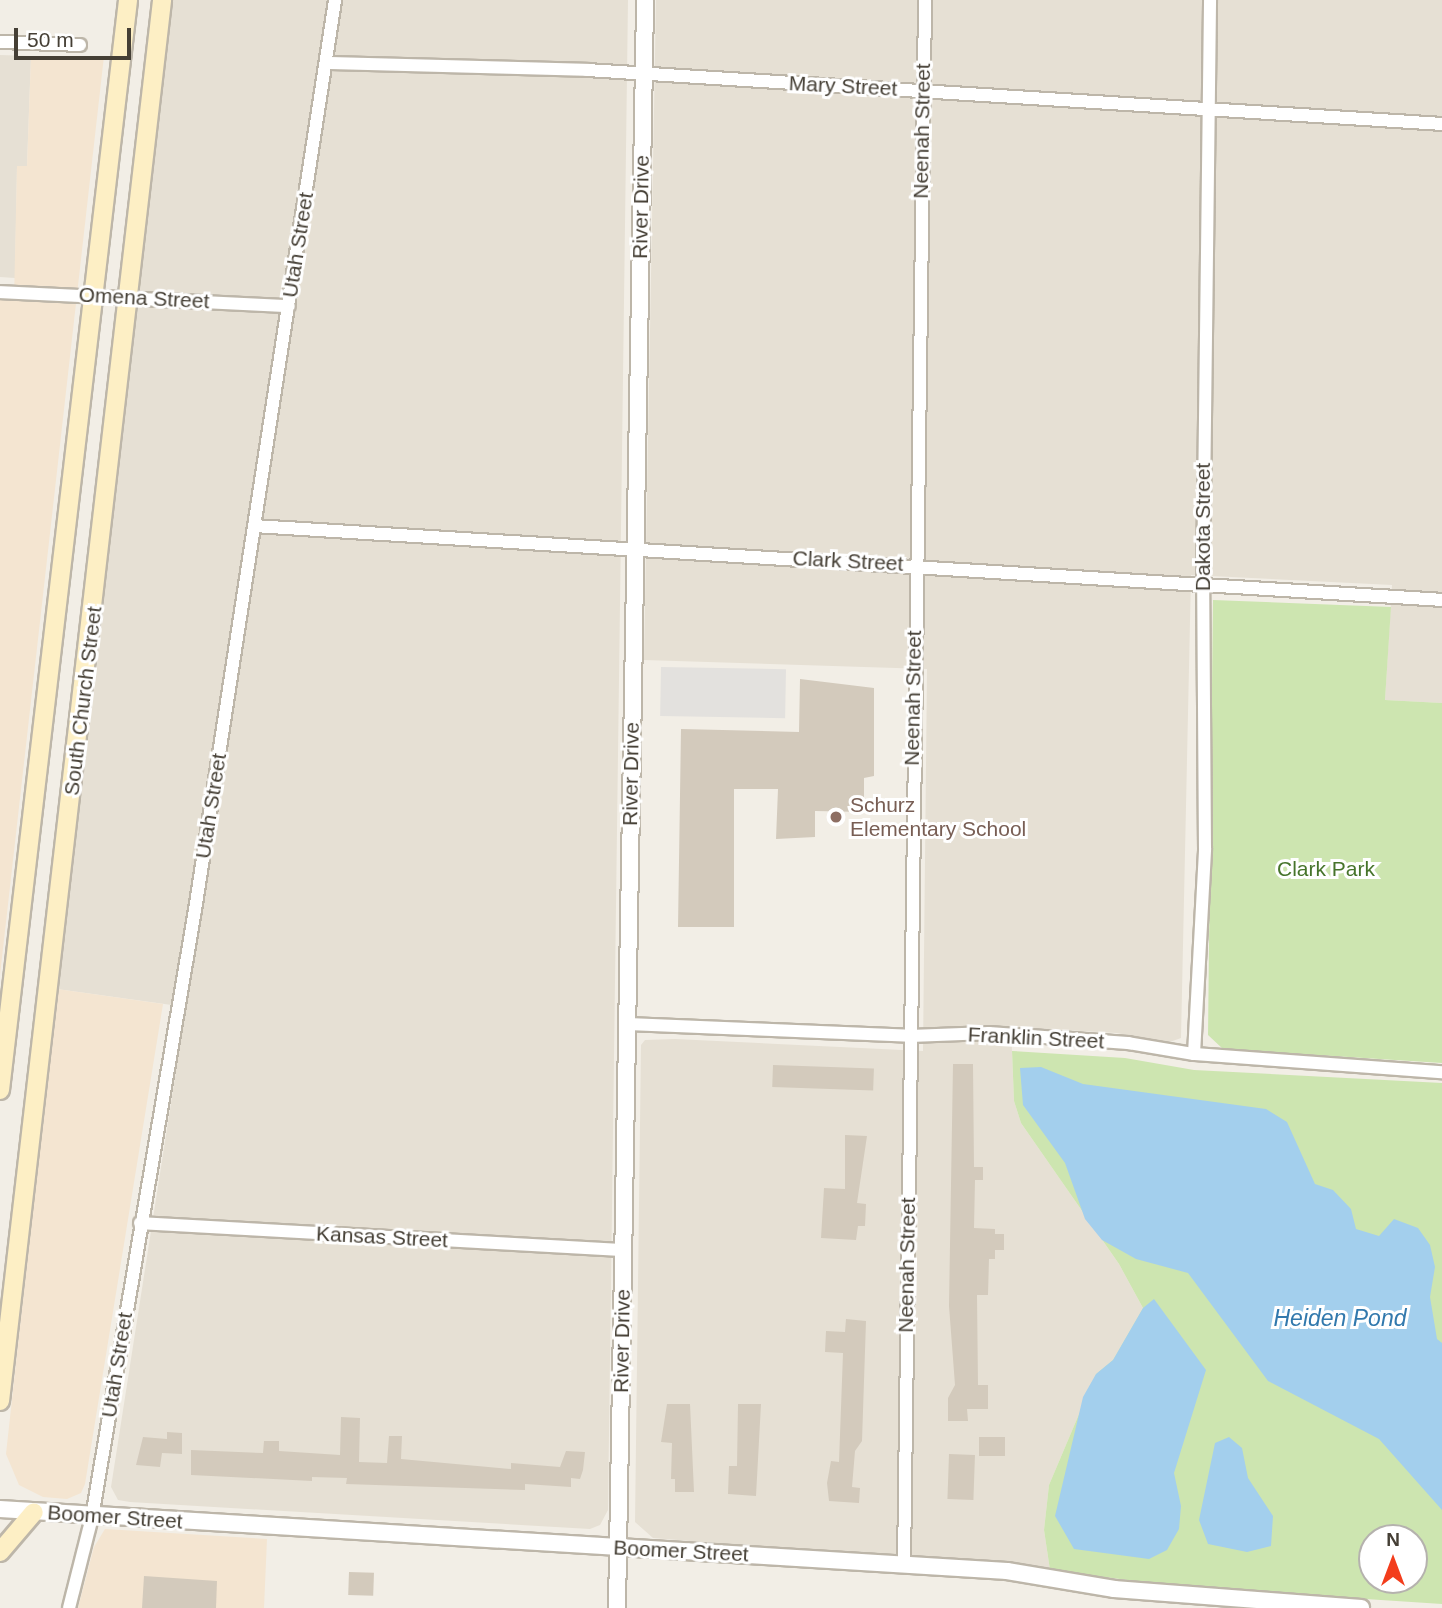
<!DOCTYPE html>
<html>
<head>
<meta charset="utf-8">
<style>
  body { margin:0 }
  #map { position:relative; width:1442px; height:1608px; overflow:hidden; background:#f2eee6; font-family:Arial,sans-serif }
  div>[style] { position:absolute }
  .residential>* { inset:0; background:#e6e0d4 }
  .commercial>* { inset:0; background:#f4e5d1 }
  .green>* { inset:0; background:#cde5b0 }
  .parking>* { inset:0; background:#e3e1de; transform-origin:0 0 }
  .water>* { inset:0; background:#a3cfed }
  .building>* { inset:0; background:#d3cabc; transform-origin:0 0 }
  .roads { filter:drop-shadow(2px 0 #bdb6a9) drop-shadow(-2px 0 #bdb6a9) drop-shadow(0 2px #bdb6a9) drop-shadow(0 -2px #bdb6a9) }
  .minor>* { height:12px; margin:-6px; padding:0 6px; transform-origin:6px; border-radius:6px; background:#fff }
  .tertiary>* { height:16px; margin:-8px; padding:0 8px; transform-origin:8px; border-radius:8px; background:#fff }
  .secondary>* { height:18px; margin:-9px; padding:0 9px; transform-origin:9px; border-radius:9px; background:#fdefc5 }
  .dots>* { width:19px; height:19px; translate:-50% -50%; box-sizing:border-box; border:4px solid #fff; border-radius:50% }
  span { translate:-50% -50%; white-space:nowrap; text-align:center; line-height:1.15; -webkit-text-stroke:6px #fff; paint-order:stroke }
  .street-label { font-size:21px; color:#453f35 }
  .education-label { font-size:21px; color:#785e54 }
  .left { translate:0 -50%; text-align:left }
  .park-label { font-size:21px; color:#46742b }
  .water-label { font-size:23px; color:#3279ad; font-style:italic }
  .north { position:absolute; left:1358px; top:1524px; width:70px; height:70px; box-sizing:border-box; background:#fff; border:2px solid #b5b2ae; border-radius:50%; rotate:0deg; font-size:19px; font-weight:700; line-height:28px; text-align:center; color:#453f35 }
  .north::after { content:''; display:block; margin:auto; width:24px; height:32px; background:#f33d1c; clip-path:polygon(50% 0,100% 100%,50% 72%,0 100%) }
  .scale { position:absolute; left:14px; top:28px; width:117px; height:32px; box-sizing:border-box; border:4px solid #453f35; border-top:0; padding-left:9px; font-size:21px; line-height:24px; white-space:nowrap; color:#453f35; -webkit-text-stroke:5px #fff; paint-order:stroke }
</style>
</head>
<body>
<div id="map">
  <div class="residential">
    <i style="clip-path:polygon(170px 0,628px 0,608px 1510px,600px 1525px,590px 1529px,130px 1502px,118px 1500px,111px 1487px,186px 1007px,57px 989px)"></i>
    <i style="clip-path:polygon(656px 0,1442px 0,1442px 703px,1385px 700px,1392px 585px,1191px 575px,1181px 1038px,1167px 1043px,1117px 1033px,1011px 1027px,1014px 1101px,1021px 1123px,1119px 1264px,1143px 1308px,1113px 1360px,1096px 1374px,1049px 1485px,1044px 1530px,1050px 1570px,653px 1538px,635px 1522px,641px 1045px,645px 1040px,675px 1039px,923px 1051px,927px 669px,644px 660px)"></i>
    <i style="clip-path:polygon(0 55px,31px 56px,27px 166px,17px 167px,15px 278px,0 277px)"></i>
  </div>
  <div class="commercial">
    <i style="clip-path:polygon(31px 56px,104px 56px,0 975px,0 299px,14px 300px,17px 166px,27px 166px)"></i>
    <i style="clip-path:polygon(57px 989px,163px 1004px,85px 1484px,81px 1493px,67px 1499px,43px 1497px,19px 1485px,6px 1454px)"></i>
    <i style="clip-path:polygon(105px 1529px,267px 1539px,264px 1608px,78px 1608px,94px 1547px)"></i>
  </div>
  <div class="green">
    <i style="clip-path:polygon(1213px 600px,1391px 607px,1385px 700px,1442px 703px,1442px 1063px,1223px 1049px,1208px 1035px)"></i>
    <i style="clip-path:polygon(evenodd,1012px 1051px,1125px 1058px,1194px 1070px,1442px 1083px,1442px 1604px,1182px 1587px,1050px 1570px,1044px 1530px,1049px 1485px,1096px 1374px,1113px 1360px,1143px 1308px,1119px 1264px,1021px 1123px,1014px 1101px,1012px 1051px,1372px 1538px,1414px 1538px,1414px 1580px,1372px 1580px,1372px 1538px)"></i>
  </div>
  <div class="parking">
    <i style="left:661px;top:667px;width:125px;height:49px;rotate:1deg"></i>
  </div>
  <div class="water">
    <i style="clip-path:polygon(1041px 1067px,1083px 1084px,1266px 1109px,1287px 1122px,1315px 1184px,1333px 1190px,1351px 1209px,1356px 1229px,1379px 1236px,1394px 1219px,1418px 1228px,1430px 1245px,1435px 1267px,1430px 1297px,1437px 1339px,1442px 1343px,1442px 1510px,1379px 1439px,1268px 1381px,1188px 1273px,1136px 1259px,1102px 1240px,1085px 1219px,1065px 1163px,1023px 1105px,1020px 1068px)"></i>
    <i style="clip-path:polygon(1154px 1299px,1206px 1370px,1174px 1473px,1181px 1506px,1179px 1529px,1167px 1550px,1149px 1559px,1074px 1549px,1055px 1516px,1083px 1397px,1096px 1374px,1113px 1360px,1143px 1308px)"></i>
    <i style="clip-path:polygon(1229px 1437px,1242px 1448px,1248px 1478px,1273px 1516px,1271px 1546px,1247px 1552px,1208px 1544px,1199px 1520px,1210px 1467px,1215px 1443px)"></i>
  </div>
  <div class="building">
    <i style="clip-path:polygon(800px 679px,874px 688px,874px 776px,864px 778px,864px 812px,815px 811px,815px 837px,776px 839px,778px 789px,734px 789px,734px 927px,678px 927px,681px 729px,799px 732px)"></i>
    <i style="clip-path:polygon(953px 1064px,973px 1064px,974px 1167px,983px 1167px,983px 1180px,975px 1180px,974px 1228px,995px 1229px,995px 1234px,1004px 1234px,1004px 1250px,995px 1250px,995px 1259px,989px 1259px,988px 1295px,977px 1295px,978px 1385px,988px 1385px,988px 1409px,967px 1409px,968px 1421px,948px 1421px,948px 1398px,955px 1385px,949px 1306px)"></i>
    <i style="left:773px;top:1065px;width:101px;height:22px;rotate:2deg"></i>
    <i style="clip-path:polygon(845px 1135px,867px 1136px,857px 1203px,866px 1204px,865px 1226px,858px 1226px,856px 1240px,821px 1238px,824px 1188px,845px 1189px)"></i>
    <i style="clip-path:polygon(846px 1319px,866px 1321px,862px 1441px,855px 1451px,852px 1487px,860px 1488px,859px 1503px,829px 1501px,827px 1483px,831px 1461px,839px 1462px,843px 1353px,825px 1352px,826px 1331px,845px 1332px)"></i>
    <i style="clip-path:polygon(667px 1404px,690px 1404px,694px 1492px,675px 1492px,675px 1479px,671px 1479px,672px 1443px,661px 1442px)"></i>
    <i style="clip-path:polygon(738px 1404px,761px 1404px,756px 1496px,728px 1494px,729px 1466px,737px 1466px)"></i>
    <i style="clip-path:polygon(341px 1417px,360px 1418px,359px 1462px,387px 1463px,389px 1436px,402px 1436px,401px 1459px,511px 1469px,511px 1463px,560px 1467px,566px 1451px,585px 1452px,583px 1470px,580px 1479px,571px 1478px,571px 1487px,525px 1484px,525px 1490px,346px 1484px,347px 1478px,312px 1477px,312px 1481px,191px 1475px,191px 1450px,263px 1453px,264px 1441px,279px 1441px,279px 1451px,340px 1455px)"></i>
    <i style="clip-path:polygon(167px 1432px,182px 1433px,182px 1454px,162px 1453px,160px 1467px,136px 1465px,143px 1437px,167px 1439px)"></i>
    <i style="left:979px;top:1437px;width:26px;height:19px"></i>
    <i style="left:949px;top:1454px;width:26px;height:45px;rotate:2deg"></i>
    <i style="left:349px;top:1572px;width:25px;height:23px;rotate:2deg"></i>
    <i style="clip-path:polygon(144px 1576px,217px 1581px,216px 1608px,142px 1608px)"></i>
  </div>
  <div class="roads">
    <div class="minor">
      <i style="left:0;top:42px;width:80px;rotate:2.1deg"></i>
      <i style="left:327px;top:63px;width:260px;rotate:1.5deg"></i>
      <i style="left:587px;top:70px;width:857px;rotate:3.61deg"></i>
      <i style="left:0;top:292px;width:289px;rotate:2.8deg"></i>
      <i style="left:254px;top:526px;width:1190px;rotate:3.56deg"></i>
      <i style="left:628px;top:1024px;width:282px;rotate:2.4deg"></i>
      <i style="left:910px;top:1036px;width:79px;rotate:-2.2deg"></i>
      <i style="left:989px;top:1033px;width:139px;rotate:4.1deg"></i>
      <i style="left:1128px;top:1043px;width:67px;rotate:9.5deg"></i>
      <i style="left:1194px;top:1054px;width:249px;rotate:4.2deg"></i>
      <i style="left:1194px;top:1054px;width:206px;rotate:-86.9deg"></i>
      <i style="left:1205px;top:848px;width:263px;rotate:-90.4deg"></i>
      <i style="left:1203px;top:585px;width:585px;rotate:-89.31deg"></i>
      <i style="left:140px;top:1223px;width:485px;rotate:3.2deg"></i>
      <i style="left:904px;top:1565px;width:1565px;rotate:-89.23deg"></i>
      <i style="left:69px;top:1608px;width:94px;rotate:-75.8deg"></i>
      <i style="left:92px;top:1517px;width:616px;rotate:-80.37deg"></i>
      <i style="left:195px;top:910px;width:921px;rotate:-81.25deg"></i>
    </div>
    <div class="tertiary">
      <i style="left:0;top:1509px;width:1009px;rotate:3.52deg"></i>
      <i style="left:1007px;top:1571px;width:109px;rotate:9.5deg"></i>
      <i style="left:1114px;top:1589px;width:248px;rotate:4.4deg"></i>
      <i style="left:617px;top:1608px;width:1608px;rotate:-89deg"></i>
    </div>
    <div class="secondary">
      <i style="left:0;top:1090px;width:1097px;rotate:-83.3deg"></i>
      <i style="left:0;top:1401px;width:1410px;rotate:-83.4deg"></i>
      <i style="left:0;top:1552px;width:52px;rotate:-49.6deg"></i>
    </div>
  </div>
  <div class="dots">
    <i style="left:836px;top:817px;background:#8d6e63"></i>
  </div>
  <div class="street-label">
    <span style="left:843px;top:86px;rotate:3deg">Mary Street</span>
    <span style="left:922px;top:131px;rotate:-89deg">Neenah Street</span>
    <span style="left:641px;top:207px;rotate:-89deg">River Drive</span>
    <span style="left:298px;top:245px;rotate:-81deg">Utah Street</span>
    <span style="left:144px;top:298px;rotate:3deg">Omena Street</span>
    <span style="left:1203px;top:527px;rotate:-90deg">Dakota Street</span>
    <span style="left:848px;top:561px;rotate:3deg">Clark Street</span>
    <span style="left:913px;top:698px;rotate:-89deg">Neenah Street</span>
    <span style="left:83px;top:701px;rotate:-83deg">South Church Street</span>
    <span style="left:631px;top:774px;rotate:-89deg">River Drive</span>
    <span style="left:211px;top:806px;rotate:-81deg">Utah Street</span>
    <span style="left:1036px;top:1038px;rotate:3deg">Franklin Street</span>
    <span style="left:382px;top:1237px;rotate:3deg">Kansas Street</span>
    <span style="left:907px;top:1265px;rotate:-89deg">Neenah Street</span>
    <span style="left:622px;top:1341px;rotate:-89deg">River Drive</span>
    <span style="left:117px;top:1365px;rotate:-81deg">Utah Street</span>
    <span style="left:115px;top:1517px;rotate:4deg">Boomer Street</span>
    <span style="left:681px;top:1551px;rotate:3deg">Boomer Street</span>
  </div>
  <div class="education-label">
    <span class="left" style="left:850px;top:817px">Schurz<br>Elementary School</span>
  </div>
  <div class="park-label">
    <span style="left:1326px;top:869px">Clark Park</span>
  </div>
  <div class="water-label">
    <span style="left:1340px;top:1318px">Heiden Pond</span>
  </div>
  <div class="north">N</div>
  <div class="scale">50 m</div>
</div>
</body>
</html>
